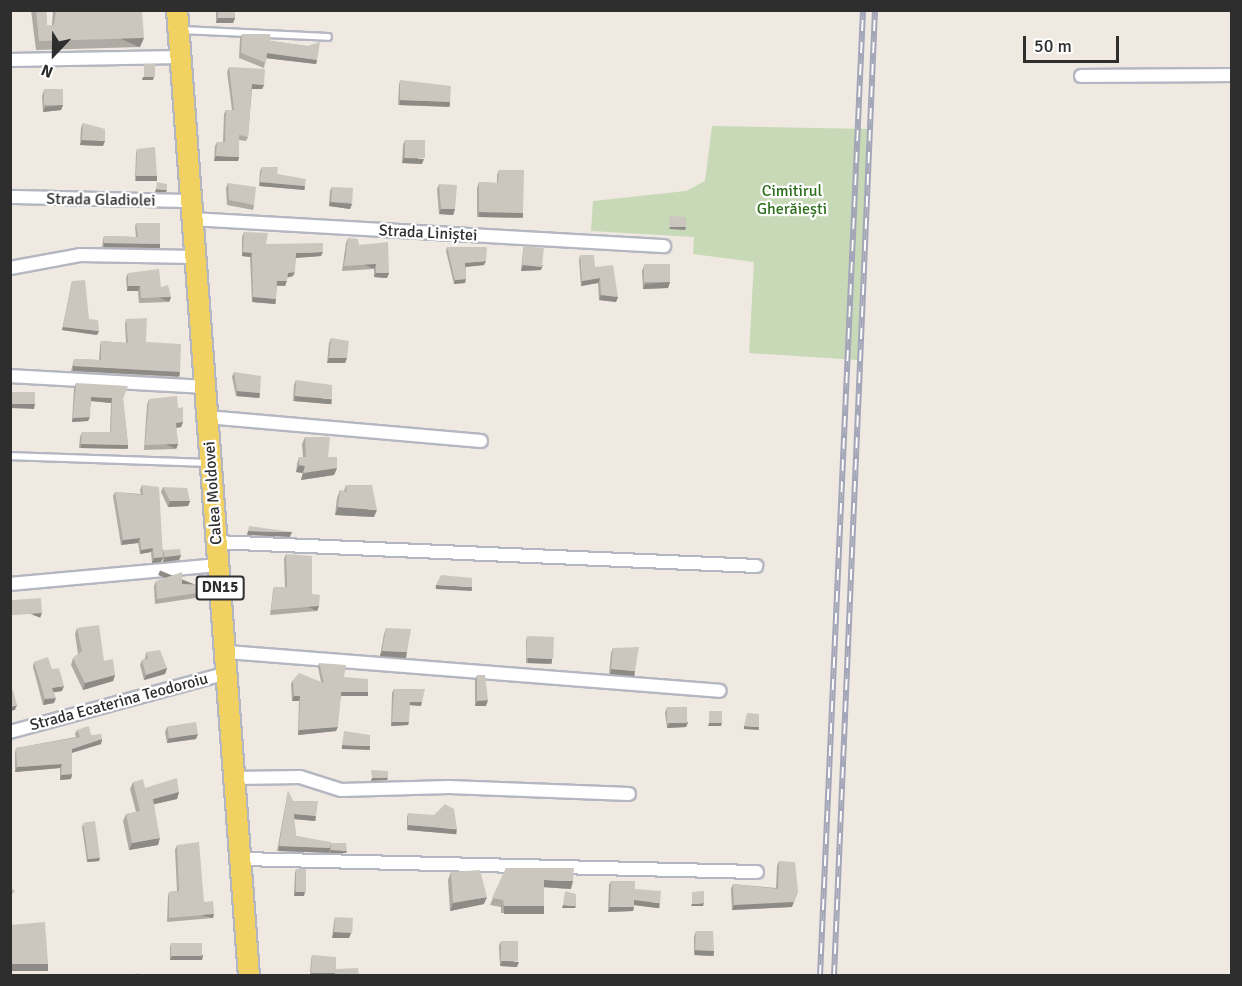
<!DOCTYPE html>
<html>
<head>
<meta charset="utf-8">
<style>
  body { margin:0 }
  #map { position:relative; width:1242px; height:986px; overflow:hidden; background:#efe9e1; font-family:Signika,sans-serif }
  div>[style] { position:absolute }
  .cemetery>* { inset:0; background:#c8d9b8 }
  .roads { filter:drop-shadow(2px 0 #b4b7c1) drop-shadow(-2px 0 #b4b7c1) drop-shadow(0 2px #b4b7c1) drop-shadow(0 -2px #b4b7c1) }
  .service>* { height:6px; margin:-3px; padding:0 3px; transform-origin:3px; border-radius:3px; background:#fff }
  .minor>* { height:12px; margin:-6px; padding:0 6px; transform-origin:6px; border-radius:6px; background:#fff }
  .primary>* { height:20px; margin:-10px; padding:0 10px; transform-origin:10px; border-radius:10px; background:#f2d163 }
  .rail>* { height:6px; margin-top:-3px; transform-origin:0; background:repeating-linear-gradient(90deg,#fff 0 11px,#a3a6b8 0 22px); box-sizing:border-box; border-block:2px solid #a3a6b8 }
  .wall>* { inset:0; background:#afaba4 }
  .shaded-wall>* { inset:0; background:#8e8b86; transform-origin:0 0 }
  .building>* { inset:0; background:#cbc7bf; transform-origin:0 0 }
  span { translate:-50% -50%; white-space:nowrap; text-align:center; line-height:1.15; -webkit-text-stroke:4.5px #fff; paint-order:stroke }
  .shield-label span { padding:2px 4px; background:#fff; border:2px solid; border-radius:4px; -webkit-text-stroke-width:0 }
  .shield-label { font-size:15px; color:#2e2e2e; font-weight:700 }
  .park-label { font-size:16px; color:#2c6e1b }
  .street-label { font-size:16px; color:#2e2e2e }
  .frame { position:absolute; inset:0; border:12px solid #2e2e2e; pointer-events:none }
  .north { position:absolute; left:24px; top:24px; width:60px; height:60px; -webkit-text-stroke:4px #fff; paint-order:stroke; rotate:202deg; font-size:16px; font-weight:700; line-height:24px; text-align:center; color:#2e2e2e }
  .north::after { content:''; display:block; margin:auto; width:21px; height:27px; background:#2e2e2e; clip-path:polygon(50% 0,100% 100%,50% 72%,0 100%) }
  .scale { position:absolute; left:1023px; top:36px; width:96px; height:27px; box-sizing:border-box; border:3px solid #2e2e2e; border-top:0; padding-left:8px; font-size:18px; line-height:21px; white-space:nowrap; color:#2e2e2e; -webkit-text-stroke:4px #fff; paint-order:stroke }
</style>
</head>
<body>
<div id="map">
  <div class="cemetery">
    <i style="clip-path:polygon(712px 126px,870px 129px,858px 360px,749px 353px,754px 262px,693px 254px,694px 237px,591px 231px,593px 201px,686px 191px,705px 181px)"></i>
  </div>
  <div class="roads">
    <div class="service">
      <i style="left:182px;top:30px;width:146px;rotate:2.7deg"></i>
      <i style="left:10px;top:456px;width:197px;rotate:2deg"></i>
    </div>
    <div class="minor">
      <i style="left:10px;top:60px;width:170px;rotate:-1deg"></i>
      <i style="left:1081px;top:76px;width:151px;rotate:-0.4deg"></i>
      <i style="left:10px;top:197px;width:181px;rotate:1.3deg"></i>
      <i style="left:193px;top:219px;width:472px;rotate:3.3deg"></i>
      <i style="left:10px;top:268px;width:71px;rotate:-10.5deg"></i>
      <i style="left:80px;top:255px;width:116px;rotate:1deg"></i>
      <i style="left:10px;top:376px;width:195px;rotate:3.2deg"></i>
      <i style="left:207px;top:417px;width:275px;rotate:5deg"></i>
      <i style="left:216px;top:542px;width:541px;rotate:2.54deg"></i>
      <i style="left:10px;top:584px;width:209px;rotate:-5.2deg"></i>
      <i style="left:227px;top:652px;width:494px;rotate:4.5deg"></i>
      <i style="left:10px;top:732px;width:225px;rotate:-15.2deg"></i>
      <i style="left:235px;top:778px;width:65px;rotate:-0.9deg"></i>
      <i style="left:300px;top:777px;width:43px;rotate:17.6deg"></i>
      <i style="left:341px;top:790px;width:108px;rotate:-1.6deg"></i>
      <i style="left:449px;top:787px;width:180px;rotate:2.2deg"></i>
      <i style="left:242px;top:859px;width:515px;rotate:1.45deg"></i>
    </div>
    <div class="primary">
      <i style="left:177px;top:10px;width:969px;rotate:85.74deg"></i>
    </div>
  </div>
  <div class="rail">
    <i style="left:820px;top:976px;width:967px;rotate:-87.45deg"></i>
    <i style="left:834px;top:976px;width:967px;rotate:-87.57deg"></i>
  </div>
  <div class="wall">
    <i style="clip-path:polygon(31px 10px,46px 10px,47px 25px,52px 25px,53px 10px,142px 10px,140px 47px,36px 50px)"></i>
    <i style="clip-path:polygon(216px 10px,234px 10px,235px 18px,233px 23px,216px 23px)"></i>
    <i style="clip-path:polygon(242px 34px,271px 41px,307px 46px,317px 60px,316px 64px,266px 58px,264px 68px,239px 58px,240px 39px)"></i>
    <i style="clip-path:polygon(229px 67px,264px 85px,262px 89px,252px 89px,248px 137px,246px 141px,239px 140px,239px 157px,238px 161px,214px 161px,215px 146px,217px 142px,223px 142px,224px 114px,226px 110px,232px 110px,227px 72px)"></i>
    <i style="clip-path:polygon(400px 80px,450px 102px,448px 107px,398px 105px,399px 85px)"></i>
    <i style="clip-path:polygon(44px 90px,63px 105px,61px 110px,43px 112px,42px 96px)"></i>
    <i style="clip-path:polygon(83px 123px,103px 146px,80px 145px,81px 128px)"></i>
    <i style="clip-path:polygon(405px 140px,422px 164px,402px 163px,403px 145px)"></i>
    <i style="clip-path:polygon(137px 149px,157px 176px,156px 181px,135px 181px,136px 153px)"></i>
    <i style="clip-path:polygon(262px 167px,305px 186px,304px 190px,259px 186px,260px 171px)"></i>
    <i style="clip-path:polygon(499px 170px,521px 218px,477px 217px,477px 188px,479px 182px,497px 183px,497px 175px)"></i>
    <i style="clip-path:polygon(228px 183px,254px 205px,253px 210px,227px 205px,226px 188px)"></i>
    <i style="clip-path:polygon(439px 184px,455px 209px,453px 215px,439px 214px,437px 189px)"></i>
    <i style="clip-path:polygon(332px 187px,352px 204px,350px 209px,329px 206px,330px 191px)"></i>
    <i style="clip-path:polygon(136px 223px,160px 244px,158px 248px,102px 247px,103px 240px,104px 236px,136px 237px,135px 227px)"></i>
    <i style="clip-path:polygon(244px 232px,266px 244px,321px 256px,296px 258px,293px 276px,287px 277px,285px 286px,277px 286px,275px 304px,252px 302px,250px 257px,242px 256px,242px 237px)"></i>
    <i style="clip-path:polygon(348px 238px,359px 245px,389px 273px,387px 278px,374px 277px,374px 269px,342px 271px,346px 243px)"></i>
    <i style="clip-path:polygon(524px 246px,541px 270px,521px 271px,523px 251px)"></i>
    <i style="clip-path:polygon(447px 247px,484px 265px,466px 267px,465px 283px,454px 284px,446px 251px)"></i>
    <i style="clip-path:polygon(580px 255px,618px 297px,616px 302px,599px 300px,598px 283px,581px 286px,579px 260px)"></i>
    <i style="clip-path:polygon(644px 266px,670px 282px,668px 288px,643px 289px,642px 271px)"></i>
    <i style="clip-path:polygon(128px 273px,161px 287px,171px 297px,169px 302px,139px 303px,138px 291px,127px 291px,126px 278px)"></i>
    <i style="clip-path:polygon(72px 281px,89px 319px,97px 335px,62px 330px)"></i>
    <i style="clip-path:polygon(126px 319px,146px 342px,180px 372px,178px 377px,71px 371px,74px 359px,99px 360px,100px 345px,101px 341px,126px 343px,125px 324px)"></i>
    <i style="clip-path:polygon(331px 338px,347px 358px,345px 363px,327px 363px,329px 343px)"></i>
    <i style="clip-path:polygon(234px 372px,260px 393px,258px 398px,236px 396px,232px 377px)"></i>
    <i style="clip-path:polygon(296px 380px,330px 404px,293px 401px,294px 385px)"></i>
    <i style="clip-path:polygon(76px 383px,123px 399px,128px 445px,126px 449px,79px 448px,80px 437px,82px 432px,110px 432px,111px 403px,91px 401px,88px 421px,72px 422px,74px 388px)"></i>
    <i style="clip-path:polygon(149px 399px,178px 408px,183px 422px,181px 427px,176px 428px,178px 444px,176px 449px,144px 450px,147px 405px)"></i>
    <i style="clip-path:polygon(305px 437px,328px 457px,337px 468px,334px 475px,301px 480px,303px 473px,296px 472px,297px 464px,299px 457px,303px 457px,302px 444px)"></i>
    <i style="clip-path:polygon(142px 485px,163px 551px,181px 555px,179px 560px,163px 562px,162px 559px,161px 562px,152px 563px,151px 552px,140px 554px,138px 543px,121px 545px,113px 496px,115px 492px,141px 494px,140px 490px)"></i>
    <i style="clip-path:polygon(346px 485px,374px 517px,335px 515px,337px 498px,340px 490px,344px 491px)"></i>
    <i style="clip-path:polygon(163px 487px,190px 501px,188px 506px,168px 507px,161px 492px)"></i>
    <i style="clip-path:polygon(286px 554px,319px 606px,317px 611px,270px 615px,273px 592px,274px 587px,285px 587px,284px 559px)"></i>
    <i style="clip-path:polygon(156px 581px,182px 584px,211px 591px,209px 596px,155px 604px,154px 586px)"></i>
    <i style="clip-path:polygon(77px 628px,115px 675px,113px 681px,83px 690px,71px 665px,73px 658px,78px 654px,75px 634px)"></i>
    <i style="clip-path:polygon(386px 628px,406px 658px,380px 656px,384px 634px)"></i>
    <i style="clip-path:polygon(527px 636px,550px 664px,526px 663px,526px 641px)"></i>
    <i style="clip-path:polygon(613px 648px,633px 676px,609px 674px,611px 653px)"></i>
    <i style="clip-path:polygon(146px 652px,167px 668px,165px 674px,144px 680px,140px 665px,142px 660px,145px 659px)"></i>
    <i style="clip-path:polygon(34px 662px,52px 669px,62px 691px,54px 692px,54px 703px,43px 705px,33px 667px)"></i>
    <i style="clip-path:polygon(319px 663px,344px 677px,366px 696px,341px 696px,336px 731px,298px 735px,299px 701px,292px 701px,291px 684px,293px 680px,321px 682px,318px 667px)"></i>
    <i style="clip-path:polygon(477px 675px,486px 706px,475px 706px,475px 680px)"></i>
    <i style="clip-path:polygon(394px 689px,421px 706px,410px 705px,408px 725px,391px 726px,392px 693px)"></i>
    <i style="clip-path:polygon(667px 707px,688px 722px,686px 727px,667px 728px,665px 713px)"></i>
    <i style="clip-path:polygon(167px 727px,196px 739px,167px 743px,165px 732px)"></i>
    <i style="clip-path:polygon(77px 730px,102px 739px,101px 744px,72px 753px,72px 774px,71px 779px,60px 780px,60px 768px,15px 772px,15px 753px,16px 748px,76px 737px,75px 734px)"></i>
    <i style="clip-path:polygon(133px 782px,145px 788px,179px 792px,177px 799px,154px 804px,158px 845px,129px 850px,123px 821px,126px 814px,136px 812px,130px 789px)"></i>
    <i style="clip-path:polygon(288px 791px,293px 801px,316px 816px,314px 821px,294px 819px,296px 836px,331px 843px,346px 853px,330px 853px,330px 850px,329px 853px,277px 851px,287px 796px)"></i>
    <i style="clip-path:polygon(408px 813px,456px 834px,407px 830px,407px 818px)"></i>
    <i style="clip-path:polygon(83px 824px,99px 861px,87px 862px,82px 827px)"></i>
    <i style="clip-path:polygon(177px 845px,204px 902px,213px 918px,167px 922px,168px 896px,169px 892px,177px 891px,175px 850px)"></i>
    <i style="clip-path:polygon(779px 861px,792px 907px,732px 910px,731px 889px,733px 884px,776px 888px,777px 866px)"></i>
    <i style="clip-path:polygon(506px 868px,571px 889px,544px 887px,544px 906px,541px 913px,501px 913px,501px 907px,490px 905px)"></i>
    <i style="clip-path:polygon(296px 869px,305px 891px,304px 896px,294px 896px,295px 873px)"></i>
    <i style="clip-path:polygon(451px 872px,484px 904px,450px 911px,448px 880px)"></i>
    <i style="clip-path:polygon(611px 881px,635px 889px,658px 908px,634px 905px,633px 911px,608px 912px,609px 885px)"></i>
    <i style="clip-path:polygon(335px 917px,351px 933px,349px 938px,332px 938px,334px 922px)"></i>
    <i style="clip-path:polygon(696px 931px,714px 951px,712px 956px,694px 955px,694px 937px)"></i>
    <i style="clip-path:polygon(501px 941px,517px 967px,500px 966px,499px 946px)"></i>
    <i style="clip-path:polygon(171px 943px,203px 955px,202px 960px,170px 960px,170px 947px)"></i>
    <i style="clip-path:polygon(312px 955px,336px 969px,359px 975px,310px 975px,311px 960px)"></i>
  </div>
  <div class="shaded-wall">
    <i style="clip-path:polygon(218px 18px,235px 18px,233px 23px,216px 23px)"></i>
    <i style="left:144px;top:38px;width:10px;height:105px;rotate:114deg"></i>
    <i style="clip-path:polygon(267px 53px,317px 60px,316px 64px,265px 58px)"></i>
    <i style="clip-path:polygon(143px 77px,154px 77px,153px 80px,142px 80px)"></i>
    <i style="clip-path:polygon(252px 84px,264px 85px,262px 89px,251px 89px)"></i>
    <i style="left:400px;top:100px;width:50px;height:5px;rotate:2deg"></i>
    <i style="clip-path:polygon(63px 105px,61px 110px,43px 112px,45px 107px)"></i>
    <i style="clip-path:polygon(82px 140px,105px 141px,103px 146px,80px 145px)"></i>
    <i style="clip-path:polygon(216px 156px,239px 157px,238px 161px,214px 161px)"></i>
    <i style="clip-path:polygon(404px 158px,424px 159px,422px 164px,402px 163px)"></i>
    <i style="left:136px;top:176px;width:21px;height:5px"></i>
    <i style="left:260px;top:182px;width:45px;height:4px;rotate:5deg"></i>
    <i style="clip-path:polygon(156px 189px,167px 190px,166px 192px,155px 192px)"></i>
    <i style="clip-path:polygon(330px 202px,352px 204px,350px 209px,329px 206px)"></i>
    <i style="clip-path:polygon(441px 209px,455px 209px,453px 215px,439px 214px)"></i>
    <i style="left:479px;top:212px;width:44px;height:5px;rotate:1deg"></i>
    <i style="clip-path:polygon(670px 227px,686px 227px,685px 230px,669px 229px)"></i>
    <i style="left:104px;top:243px;width:56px;height:4px;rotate:1deg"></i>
    <i style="clip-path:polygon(243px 252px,252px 253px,250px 257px,242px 256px)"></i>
    <i style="clip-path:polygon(323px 252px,321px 256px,295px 258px,296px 253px)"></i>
    <i style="clip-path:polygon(486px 261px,484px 265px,464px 267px,465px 263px)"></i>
    <i style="left:376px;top:264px;width:5px;height:32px;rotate:112deg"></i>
    <i style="clip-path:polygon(523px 265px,543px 265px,541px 270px,521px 271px)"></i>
    <i style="clip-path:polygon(295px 272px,293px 276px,286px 278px,288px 273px)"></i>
    <i style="clip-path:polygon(376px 273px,389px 273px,387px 278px,374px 277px)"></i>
    <i style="clip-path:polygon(600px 278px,598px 283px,581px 286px,582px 281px)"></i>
    <i style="clip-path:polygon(466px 279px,465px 283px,454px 284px,455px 280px)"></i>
    <i style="clip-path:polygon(277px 281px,287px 281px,285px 286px,275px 285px)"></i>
    <i style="clip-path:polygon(670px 282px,668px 288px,643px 289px,645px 284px)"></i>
    <i style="clip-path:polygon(128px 286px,140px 286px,138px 291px,127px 291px)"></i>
    <i style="clip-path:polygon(601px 295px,618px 297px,616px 302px,599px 300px)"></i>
    <i style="left:171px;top:297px;width:5px;height:30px;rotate:112deg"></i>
    <i style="left:253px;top:297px;width:23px;height:5px;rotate:5deg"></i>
    <i style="clip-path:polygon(63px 327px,99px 331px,97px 335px,62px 330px)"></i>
    <i style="clip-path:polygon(329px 358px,347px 358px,345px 363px,327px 363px)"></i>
    <i style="left:73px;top:366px;width:107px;height:5px;rotate:3deg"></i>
    <i style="left:237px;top:391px;width:23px;height:5px;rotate:5deg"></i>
    <i style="left:295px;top:396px;width:37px;height:5px;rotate:5deg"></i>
    <i style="clip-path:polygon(91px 397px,112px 398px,111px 403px,90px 401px)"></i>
    <i style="clip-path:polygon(10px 404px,35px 404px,34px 409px,10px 408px)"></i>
    <i style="clip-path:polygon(90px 417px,88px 421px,72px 422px,73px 418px)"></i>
    <i style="clip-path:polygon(183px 422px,181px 427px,174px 428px,176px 423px)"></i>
    <i style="left:81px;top:444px;width:47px;height:4px;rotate:1deg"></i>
    <i style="left:178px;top:444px;width:5px;height:33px;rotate:112deg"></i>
    <i style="clip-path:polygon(299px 465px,305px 466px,303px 473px,296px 472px)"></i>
    <i style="clip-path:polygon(337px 468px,334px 475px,301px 480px,303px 473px)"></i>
    <i style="clip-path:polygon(170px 501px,190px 501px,188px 506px,168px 507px)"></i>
    <i style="clip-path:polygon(338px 507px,377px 510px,374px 517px,335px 515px)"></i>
    <i style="clip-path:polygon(248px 531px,292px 532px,290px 537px,247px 535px)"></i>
    <i style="clip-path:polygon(140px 538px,138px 543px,121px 545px,123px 540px)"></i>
    <i style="clip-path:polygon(153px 548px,151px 552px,140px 554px,141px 550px)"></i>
    <i style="clip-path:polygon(181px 555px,179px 560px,163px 562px,165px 557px)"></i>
    <i style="clip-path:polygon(163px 557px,161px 562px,152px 563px,154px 558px)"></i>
    <i style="left:436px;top:585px;width:36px;height:4px;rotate:3deg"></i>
    <i style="left:211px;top:591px;width:5px;height:55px;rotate:112deg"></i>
    <i style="left:319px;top:606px;width:5px;height:48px;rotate:112deg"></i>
    <i style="left:42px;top:613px;width:5px;height:32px;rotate:112deg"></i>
    <i style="clip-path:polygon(382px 651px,407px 652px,406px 658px,380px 656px)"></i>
    <i style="left:528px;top:658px;width:24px;height:5px;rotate:2deg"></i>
    <i style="clip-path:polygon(167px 668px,165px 674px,144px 680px,146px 675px)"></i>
    <i style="left:611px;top:669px;width:24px;height:5px;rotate:5deg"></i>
    <i style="clip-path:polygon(115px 675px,113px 681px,83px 690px,85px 683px)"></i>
    <i style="clip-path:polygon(64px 686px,62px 691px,50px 693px,52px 688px)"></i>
    <i style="left:341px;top:692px;width:27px;height:4px"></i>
    <i style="clip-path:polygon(294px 696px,300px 696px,299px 701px,292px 701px)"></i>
    <i style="clip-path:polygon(56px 698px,54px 703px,43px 705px,45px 699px)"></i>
    <i style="clip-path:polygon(488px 700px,486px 706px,475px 706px,477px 701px)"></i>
    <i style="clip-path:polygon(410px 702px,422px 702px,421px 706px,409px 705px)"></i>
    <i style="clip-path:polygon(17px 705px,15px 710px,10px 711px,10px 707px)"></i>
    <i style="clip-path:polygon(392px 722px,409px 722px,408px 725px,391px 726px)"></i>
    <i style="clip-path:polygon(688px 722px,686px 727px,667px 728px,669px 723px)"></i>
    <i style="clip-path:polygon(709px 723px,722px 723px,721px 726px,708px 726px)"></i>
    <i style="left:744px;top:726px;width:15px;height:3px;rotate:4deg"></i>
    <i style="clip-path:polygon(338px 727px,336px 731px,298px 735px,299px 730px)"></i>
    <i style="clip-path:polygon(198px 734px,196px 739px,167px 743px,169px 738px)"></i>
    <i style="clip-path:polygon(102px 739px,101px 744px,71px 753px,72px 749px)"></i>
    <i style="left:342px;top:745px;width:28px;height:4px;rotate:2deg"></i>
    <i style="clip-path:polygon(62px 764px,60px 768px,15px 772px,17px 767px)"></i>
    <i style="clip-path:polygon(72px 774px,71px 779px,60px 780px,61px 775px)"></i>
    <i style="clip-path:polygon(372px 778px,388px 778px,387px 780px,371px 781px)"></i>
    <i style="clip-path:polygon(179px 792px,177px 799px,151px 805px,153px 799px)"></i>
    <i style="left:294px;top:814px;width:22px;height:5px;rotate:5deg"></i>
    <i style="left:408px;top:825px;width:49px;height:5px;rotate:5deg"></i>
    <i style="clip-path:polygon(160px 838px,158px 845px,129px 850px,132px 843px)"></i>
    <i style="left:279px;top:846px;width:51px;height:5px;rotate:2deg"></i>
    <i style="clip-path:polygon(331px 850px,347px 851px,346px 853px,330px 853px)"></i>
    <i style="clip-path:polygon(100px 858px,99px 861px,87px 862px,88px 859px)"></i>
    <i style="clip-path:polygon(544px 880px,573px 881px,571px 889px,541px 887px)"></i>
    <i style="clip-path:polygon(305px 891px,304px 896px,294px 896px,295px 892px)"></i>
    <i style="clip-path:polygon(798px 891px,792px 907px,732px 910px,734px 905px)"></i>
    <i style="clip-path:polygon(487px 897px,484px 904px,450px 911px,453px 903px)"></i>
    <i style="left:634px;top:900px;width:26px;height:5px;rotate:7deg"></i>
    <i style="clip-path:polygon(704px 903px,703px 906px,691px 906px,692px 904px)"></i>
    <i style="clip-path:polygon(563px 905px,576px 906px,575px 908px,562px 908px)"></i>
    <i style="left:504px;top:906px;width:40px;height:8px"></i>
    <i style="clip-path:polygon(610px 907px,634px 907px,633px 911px,608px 912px)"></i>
    <i style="left:214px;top:914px;width:4px;height:45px;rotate:104deg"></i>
    <i style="clip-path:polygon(334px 932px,351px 933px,349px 938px,332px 938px)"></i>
    <i style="left:695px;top:950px;width:19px;height:5px;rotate:3deg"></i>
    <i style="clip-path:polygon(203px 955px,202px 960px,170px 960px,172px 956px)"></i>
    <i style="clip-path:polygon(502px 961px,519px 962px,517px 967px,500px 966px)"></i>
    <i style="left:10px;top:964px;width:38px;height:7px"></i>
    <i style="left:311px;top:973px;width:24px;height:2px"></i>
  </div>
  <div class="building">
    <i style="clip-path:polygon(36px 10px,46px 10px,47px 25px,54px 25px,56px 10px,142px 10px,144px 38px,39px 41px)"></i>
    <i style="left:218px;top:10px;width:16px;height:8px"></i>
    <i style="clip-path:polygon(242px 34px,270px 34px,271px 41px,307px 46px,320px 42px,317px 60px,267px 53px,266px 63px,241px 53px)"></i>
    <i style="left:144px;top:64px;width:11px;height:13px"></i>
    <i style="clip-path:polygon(229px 67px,265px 69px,264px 85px,252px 84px,248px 137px,239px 135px,239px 157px,216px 156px,217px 142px,225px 142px,226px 110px,234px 110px)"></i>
    <i style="clip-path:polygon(400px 80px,451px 86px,450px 102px,400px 100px)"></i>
    <i style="left:63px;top:89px;width:16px;height:19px;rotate:90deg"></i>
    <i style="clip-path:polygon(83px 123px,105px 129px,105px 141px,82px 140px)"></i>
    <i style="left:405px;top:140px;width:20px;height:18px"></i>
    <i style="clip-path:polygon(155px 147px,157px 176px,136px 176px,137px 149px)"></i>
    <i style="clip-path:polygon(262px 167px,278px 167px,277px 174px,306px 179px,305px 186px,260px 182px)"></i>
    <i style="clip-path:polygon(499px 170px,524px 170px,523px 213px,479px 212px,479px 182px,498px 183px)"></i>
    <i style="clip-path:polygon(157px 182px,167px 184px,167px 190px,156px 189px)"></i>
    <i style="clip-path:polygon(228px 183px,256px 187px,254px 205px,229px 200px)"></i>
    <i style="clip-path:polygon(439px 184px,457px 185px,455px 209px,441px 209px)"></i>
    <i style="left:332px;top:187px;width:21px;height:15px;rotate:3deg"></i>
    <i style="clip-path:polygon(669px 216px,686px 217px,686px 227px,670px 227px)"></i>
    <i style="clip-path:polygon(136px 223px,160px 223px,160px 244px,104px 243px,104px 236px,138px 237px)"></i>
    <i style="clip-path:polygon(244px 232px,268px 233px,266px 244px,323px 243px,323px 252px,296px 253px,295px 272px,288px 273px,287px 281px,277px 281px,276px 299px,253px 297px,252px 253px,243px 252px)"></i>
    <i style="clip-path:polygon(348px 238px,358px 239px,359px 245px,388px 242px,389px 273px,376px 273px,376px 264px,344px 266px)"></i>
    <i style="left:524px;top:246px;width:20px;height:19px;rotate:6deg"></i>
    <i style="clip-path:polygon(447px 247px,487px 247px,486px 261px,465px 263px,466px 279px,455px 280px)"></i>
    <i style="clip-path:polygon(580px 255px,594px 255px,595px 267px,613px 265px,618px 297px,601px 295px,600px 278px,582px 281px)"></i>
    <i style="left:670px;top:264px;width:18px;height:26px;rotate:90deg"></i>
    <i style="clip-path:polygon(159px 269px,161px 287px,168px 285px,171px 297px,141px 298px,140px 286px,128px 286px,128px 273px)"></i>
    <i style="clip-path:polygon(85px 280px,89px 319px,98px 320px,99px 331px,63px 327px,72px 281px)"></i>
    <i style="clip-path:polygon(147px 318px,146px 342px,181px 344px,180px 372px,73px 366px,74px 359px,101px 360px,101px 341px,128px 343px,126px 319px)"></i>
    <i style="clip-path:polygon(331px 338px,349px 341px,347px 358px,329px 358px)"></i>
    <i style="clip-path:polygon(234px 372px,261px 376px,260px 393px,237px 391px)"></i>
    <i style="clip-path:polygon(296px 380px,332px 385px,332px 399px,295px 396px)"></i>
    <i style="clip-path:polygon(76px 383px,128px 386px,123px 399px,128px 445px,81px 444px,82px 432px,111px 432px,112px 398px,91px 397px,90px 417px,73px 418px)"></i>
    <i style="left:10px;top:392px;width:25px;height:12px"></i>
    <i style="clip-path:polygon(177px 396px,178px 408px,183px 407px,183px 422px,176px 423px,178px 444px,145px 445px,149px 399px)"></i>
    <i style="clip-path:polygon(305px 437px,330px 437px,328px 457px,337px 457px,337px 468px,303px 473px,305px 466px,299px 465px,299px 457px,306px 457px)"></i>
    <i style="clip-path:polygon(142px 485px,159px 487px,163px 557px,154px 558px,153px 548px,141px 550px,140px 538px,123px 540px,115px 492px,143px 495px)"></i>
    <i style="clip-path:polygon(346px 485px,372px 485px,377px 510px,338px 507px,340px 490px,347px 492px)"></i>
    <i style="clip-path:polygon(163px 487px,187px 488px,190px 501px,170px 501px)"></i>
    <i style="clip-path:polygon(249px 526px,292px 532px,248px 531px)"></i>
    <i style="clip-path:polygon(180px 549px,181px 555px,165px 557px,163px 550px)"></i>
    <i style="clip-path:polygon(286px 554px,312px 556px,312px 594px,320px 595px,319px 606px,271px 610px,274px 587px,287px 587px)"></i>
    <i style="clip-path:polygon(182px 572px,182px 584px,210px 585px,211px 591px,157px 599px,156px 581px)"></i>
    <i style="clip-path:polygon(441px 575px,472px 578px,472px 587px,436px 585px)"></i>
    <i style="left:41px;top:598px;width:15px;height:31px;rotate:86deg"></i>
    <i style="clip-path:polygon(99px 625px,104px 661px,113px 659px,115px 675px,85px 683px,73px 658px,82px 651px,77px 628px)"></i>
    <i style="clip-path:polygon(386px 628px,411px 629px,407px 652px,382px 651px)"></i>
    <i style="left:527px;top:636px;width:27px;height:22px;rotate:2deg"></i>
    <i style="clip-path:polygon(639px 647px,635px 671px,611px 669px,613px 648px)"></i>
    <i style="clip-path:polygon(160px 650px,167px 668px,146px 675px,142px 660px,148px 659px,146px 652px)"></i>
    <i style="clip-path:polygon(48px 657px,52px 669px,59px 668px,64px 686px,52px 688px,56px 698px,45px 699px,34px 662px)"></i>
    <i style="clip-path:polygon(319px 663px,346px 665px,344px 677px,368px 679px,368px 692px,341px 692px,338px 727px,299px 730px,300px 696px,294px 696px,293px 680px,299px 673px,324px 683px)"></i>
    <i style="clip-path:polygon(477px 675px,485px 675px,488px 700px,477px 701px)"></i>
    <i style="clip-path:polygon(394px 689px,425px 689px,422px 702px,410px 702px,409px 722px,392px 722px)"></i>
    <i style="clip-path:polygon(13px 690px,17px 705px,10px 707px,10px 691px)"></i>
    <i style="left:667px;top:707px;width:20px;height:16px"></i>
    <i style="left:709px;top:711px;width:13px;height:12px"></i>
    <i style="clip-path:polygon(747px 713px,759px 714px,759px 727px,744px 726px)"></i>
    <i style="left:196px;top:722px;width:12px;height:29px;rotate:81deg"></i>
    <i style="clip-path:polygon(89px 726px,91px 735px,101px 734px,102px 739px,72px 749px,72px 774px,61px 775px,62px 764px,17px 767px,16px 748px,80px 737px,77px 730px)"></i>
    <i style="clip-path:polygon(344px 731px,370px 735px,370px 746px,342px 745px)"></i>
    <i style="clip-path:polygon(371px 770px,388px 771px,388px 778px,372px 778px)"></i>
    <i style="clip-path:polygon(177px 778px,179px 792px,153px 799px,160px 838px,132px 843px,126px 814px,140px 811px,133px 782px,143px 779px,145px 788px)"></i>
    <i style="clip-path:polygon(288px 791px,293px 801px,318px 801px,316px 816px,294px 814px,296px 836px,331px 842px,330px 848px,279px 846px)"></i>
    <i style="clip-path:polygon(445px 804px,454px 809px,457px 829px,408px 825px,408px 813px,434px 815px)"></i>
    <i style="left:95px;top:821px;width:37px;height:12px;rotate:82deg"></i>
    <i style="clip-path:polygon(199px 842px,204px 902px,213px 901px,214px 914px,169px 918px,169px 892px,179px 891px,177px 845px)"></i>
    <i style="clip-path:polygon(331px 843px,346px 843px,347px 851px,331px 850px)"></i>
    <i style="clip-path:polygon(779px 861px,795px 862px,798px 891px,794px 902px,734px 905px,733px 884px,778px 889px)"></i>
    <i style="clip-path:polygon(506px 868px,574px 868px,573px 881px,544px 880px,544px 906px,504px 906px,503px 900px,492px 898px)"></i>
    <i style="left:296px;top:869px;width:10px;height:23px"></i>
    <i style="clip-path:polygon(480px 870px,487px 897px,453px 903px,451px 872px)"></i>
    <i style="clip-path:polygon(611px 881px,635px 881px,635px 889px,661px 891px,660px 903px,634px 900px,634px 907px,610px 907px)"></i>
    <i style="clip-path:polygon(10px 887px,15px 891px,10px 897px)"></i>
    <i style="clip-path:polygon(565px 891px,576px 894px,576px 906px,563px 905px)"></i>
    <i style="clip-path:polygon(704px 891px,704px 903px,692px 904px,692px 892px)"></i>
    <i style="left:335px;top:917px;width:18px;height:15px;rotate:3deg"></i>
    <i style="clip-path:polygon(45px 922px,48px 964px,10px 964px,10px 925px)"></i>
    <i style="clip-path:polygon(696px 931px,713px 931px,714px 951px,695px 950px)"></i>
    <i style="left:501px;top:941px;width:17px;height:20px"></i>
    <i style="left:171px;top:943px;width:31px;height:13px"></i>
    <i style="clip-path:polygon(312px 955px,336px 957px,336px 969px,358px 968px,359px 975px,335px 975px,335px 973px,311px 973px)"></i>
    <i style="clip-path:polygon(135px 973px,146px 975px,136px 975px)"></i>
  </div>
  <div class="shield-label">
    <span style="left:220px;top:588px">DN15</span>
  </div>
  <div class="park-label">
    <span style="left:792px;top:200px">Cimitirul<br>Gherăiești</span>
  </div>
  <div class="street-label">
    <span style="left:101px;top:200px;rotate:1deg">Strada Gladiolei</span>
    <span style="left:428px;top:233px;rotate:3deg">Strada Liniștei</span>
    <span style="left:213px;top:493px;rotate:-94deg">Calea Moldovei</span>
    <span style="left:119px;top:702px;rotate:-15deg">Strada Ecaterina Teodoroiu</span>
  </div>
  <div class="frame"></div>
  <div class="north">N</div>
  <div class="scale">50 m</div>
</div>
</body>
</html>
